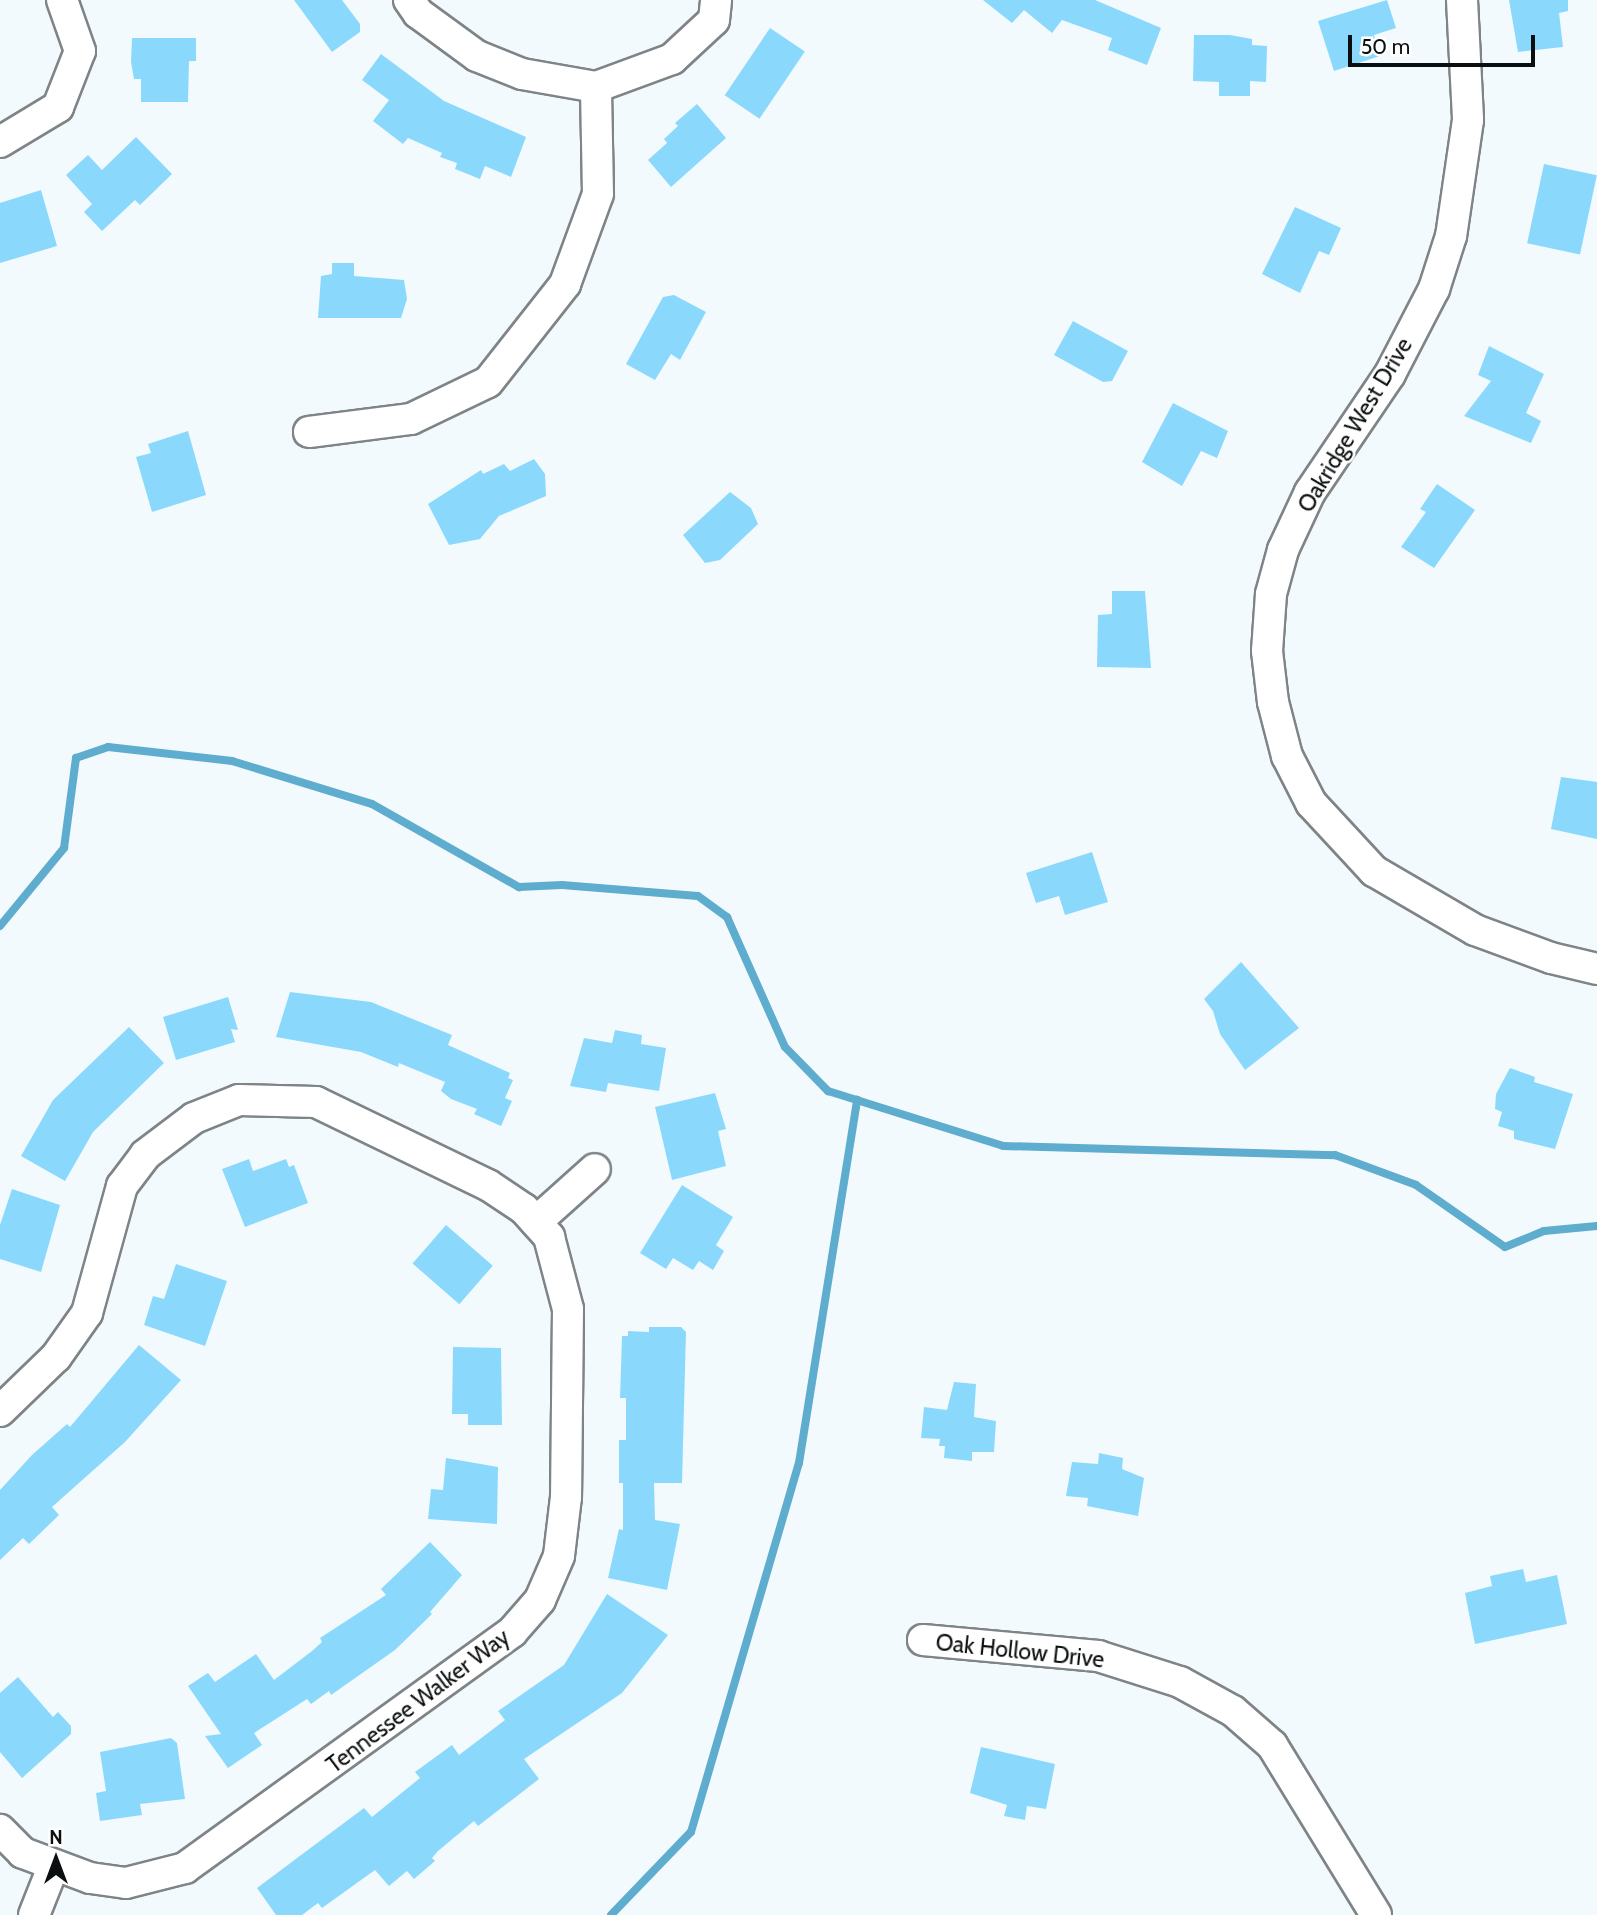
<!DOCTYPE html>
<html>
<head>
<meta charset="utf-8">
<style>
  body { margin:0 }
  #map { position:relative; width:1597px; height:1915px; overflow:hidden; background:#f3fafd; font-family:Cabin,sans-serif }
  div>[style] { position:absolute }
  .stream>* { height:8px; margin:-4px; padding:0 4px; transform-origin:4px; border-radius:4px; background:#5eacce }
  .building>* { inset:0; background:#8ad9fc; transform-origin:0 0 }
  .roads { filter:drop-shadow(2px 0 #7e8487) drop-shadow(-2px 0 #7e8487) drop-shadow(0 2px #7e8487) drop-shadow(0 -2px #7e8487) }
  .minor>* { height:30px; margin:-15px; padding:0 15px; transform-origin:15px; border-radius:15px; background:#fff }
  span { translate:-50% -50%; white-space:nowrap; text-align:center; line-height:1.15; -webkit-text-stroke:5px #fff; paint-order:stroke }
  .street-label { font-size:23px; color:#0c0f10 }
  .north { position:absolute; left:21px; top:1824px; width:70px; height:70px; -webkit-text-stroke:5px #fff; paint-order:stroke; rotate:0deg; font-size:19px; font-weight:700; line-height:28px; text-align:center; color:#0c0f10 }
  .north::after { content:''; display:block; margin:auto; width:24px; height:32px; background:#0c0f10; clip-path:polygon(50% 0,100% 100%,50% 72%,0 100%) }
  .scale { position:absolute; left:1348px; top:35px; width:187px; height:32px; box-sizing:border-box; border:4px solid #0c0f10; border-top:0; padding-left:9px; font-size:21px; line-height:24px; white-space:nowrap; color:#0c0f10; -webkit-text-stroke:5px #fff; paint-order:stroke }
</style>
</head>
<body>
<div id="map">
  <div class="stream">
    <i style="left:0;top:926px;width:101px;rotate:-50.6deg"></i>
    <i style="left:64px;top:848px;width:91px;rotate:-82.4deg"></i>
    <i style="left:76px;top:758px;width:34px;rotate:-19deg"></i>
    <i style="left:108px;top:747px;width:125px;rotate:6.4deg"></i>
    <i style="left:232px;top:761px;width:146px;rotate:17.1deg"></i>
    <i style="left:372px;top:804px;width:169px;rotate:29.5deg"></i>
    <i style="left:519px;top:887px;width:43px;rotate:-2.7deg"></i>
    <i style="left:562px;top:885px;width:136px;rotate:4.6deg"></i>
    <i style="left:698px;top:896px;width:36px;rotate:36deg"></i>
    <i style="left:727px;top:917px;width:142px;rotate:66deg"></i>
    <i style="left:785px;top:1047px;width:62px;rotate:45.7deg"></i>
    <i style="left:828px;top:1091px;width:183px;rotate:17.4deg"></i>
    <i style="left:1003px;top:1146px;width:332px;rotate:1.6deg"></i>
    <i style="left:1335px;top:1155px;width:86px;rotate:20.3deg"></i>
    <i style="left:1416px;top:1185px;width:108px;rotate:34.9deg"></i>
    <i style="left:1505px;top:1247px;width:42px;rotate:-22.3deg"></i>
    <i style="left:1544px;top:1231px;width:53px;rotate:-5.4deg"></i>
    <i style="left:611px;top:1915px;width:115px;rotate:-46.1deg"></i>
    <i style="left:691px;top:1832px;width:384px;rotate:-73.7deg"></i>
    <i style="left:799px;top:1463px;width:368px;rotate:-80.9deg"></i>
  </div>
  <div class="building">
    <i style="clip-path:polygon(294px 0,342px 0,360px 24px,360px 32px,332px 52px)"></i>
    <i style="clip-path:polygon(983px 0,1095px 0,1161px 28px,1147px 65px,1108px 50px,1112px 38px,1062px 20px,1052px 33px,1024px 10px,1012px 23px)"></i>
    <i style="clip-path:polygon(1387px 0,1396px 28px,1374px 35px,1380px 56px,1334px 71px,1318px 21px)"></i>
    <i style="clip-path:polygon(1509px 0,1568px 0,1568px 11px,1559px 13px,1563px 47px,1518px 52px)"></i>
    <i style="left:770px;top:28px;width:42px;height:81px;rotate:34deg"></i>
    <i style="clip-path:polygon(1194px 35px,1230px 35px,1252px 39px,1252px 45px,1267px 46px,1266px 82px,1250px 81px,1250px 96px,1219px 96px,1219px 82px,1193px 81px)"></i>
    <i style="clip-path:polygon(132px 38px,196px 38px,196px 61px,189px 61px,188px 102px,141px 102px,141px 79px,134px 79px,131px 62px)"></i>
    <i style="clip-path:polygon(381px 54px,444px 101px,526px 137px,511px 177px,485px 166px,480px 179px,455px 169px,457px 163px,440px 157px,442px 153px,408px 138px,403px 144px,373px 121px,389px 100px,362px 80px)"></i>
    <i style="clip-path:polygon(697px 104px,726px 138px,671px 187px,648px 160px,667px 143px,664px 139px,678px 126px,675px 123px)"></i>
    <i style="clip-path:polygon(136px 137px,172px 174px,140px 205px,135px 200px,102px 231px,84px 212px,92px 204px,66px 175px,88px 155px,102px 170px)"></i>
    <i style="left:1544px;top:164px;width:54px;height:81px;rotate:12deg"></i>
    <i style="clip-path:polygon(41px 190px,57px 246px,0 263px,0 203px)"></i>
    <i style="clip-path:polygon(1295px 207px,1341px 228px,1329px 255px,1319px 251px,1300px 293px,1262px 274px)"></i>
    <i style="clip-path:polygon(332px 263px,354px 263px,354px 276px,404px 280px,407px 299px,401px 318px,318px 318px,321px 276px,332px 274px)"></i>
    <i style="clip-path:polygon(674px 295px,706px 312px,680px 360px,671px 354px,655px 380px,626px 364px,663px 297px)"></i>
    <i style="clip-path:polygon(1073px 321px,1128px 351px,1112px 381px,1103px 382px,1054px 355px)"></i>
    <i style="clip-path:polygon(1489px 346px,1544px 374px,1526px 413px,1541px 421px,1531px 443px,1464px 416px,1491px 381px,1478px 375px)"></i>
    <i style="clip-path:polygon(1173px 403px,1228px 431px,1217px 458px,1201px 451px,1182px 486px,1142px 462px)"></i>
    <i style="clip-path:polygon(188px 431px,206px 495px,152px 512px,136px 457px,151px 453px,148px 444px)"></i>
    <i style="clip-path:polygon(534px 459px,545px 474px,546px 496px,499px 516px,480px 539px,449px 545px,428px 504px,481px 470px,483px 474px,504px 464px,510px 471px)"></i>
    <i style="clip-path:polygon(1437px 484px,1475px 510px,1434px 568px,1401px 547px,1426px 512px,1420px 509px)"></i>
    <i style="clip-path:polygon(730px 492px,751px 508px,758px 524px,720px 560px,705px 563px,683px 535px)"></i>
    <i style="clip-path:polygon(1112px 591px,1145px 591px,1151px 668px,1097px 667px,1098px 615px,1112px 614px)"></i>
    <i style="clip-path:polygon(1561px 777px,1597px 782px,1597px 839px,1551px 829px)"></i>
    <i style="clip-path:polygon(1092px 852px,1108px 902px,1065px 915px,1059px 896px,1036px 903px,1026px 873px)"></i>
    <i style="clip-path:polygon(1241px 962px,1299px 1028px,1245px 1070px,1220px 1034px,1213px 1011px,1204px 999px)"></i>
    <i style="clip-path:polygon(290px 992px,371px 1002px,452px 1035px,448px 1045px,510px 1073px,508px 1078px,513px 1080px,505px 1098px,512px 1101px,501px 1126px,474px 1114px,477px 1109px,451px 1099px,441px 1091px,445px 1082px,399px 1063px,398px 1067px,361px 1052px,276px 1037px)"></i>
    <i style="clip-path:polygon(228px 997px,238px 1030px,231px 1029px,235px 1042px,176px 1060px,163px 1017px)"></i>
    <i style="clip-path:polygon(129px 1027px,164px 1063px,93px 1132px,65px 1181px,21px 1156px,53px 1100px)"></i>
    <i style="clip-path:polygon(615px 1030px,642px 1035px,641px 1044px,666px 1048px,659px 1091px,608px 1083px,606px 1092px,570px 1086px,584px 1038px,612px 1043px)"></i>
    <i style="clip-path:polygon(1510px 1068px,1535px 1077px,1534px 1082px,1573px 1094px,1555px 1149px,1514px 1139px,1514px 1131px,1498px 1126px,1502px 1112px,1495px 1109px,1496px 1094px)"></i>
    <i style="clip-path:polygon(715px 1093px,726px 1129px,718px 1131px,726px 1166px,672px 1180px,655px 1107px)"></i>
    <i style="clip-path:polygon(249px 1159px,253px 1171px,286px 1159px,289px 1167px,294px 1165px,308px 1203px,245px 1227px,222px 1169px)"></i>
    <i style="clip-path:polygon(682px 1185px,733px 1217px,716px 1245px,724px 1251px,713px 1270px,699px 1261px,693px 1270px,673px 1258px,666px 1269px,640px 1253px)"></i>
    <i style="clip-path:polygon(12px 1189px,60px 1205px,41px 1272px,0 1259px,0 1225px)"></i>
    <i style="left:446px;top:1225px;width:62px;height:51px;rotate:41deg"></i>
    <i style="clip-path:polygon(176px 1264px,227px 1281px,205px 1346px,144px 1325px,153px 1296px,164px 1299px)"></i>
    <i style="clip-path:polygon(649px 1327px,681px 1327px,686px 1332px,682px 1483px,654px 1483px,655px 1520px,680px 1524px,667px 1590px,608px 1578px,619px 1529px,623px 1530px,623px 1483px,619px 1483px,619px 1440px,626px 1440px,626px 1398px,620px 1398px,622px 1336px,628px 1336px,628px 1331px,649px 1332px)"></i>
    <i style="clip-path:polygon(139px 1345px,181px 1380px,125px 1442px,52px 1507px,59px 1515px,29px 1544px,23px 1538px,0 1560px,0 1490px,32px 1455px,67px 1424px,70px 1427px)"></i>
    <i style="clip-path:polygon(453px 1347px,501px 1348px,502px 1425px,468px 1425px,468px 1414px,452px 1414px)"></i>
    <i style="clip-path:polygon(954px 1382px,976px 1384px,974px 1417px,996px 1421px,994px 1452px,972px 1452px,972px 1461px,944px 1458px,945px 1446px,939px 1446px,940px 1439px,921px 1438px,924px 1407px,947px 1410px)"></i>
    <i style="clip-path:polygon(1099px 1453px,1123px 1458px,1122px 1469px,1144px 1478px,1138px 1516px,1087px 1506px,1088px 1498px,1066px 1496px,1072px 1462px,1098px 1464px)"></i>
    <i style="clip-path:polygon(446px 1458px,498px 1467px,497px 1524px,428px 1519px,431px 1489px,443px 1490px)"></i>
    <i style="clip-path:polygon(430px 1542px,462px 1575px,430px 1612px,432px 1614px,395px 1650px,331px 1695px,329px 1691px,311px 1704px,307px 1699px,254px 1733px,262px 1745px,228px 1768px,205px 1736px,221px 1734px,188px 1686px,208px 1673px,215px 1682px,256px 1654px,274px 1680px,312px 1651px,322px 1642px,320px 1638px,386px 1595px,381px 1589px)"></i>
    <i style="clip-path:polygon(1523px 1569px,1526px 1582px,1557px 1575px,1567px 1624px,1475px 1644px,1465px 1593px,1492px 1586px,1490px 1576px)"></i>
    <i style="clip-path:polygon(607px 1594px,668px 1635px,622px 1693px,524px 1759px,539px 1779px,478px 1826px,474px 1821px,438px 1851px,432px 1858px,435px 1861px,414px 1879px,407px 1871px,389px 1886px,375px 1870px,322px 1908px,318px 1903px,302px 1915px,276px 1915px,257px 1888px,364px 1808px,372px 1817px,420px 1778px,415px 1772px,452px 1745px,459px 1755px,505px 1720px,498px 1711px,564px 1665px)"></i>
    <i style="clip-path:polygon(18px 1677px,53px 1717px,58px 1712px,71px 1726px,71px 1734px,22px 1778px,0 1752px,0 1693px)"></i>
    <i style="clip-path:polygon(171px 1738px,177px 1743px,185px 1799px,140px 1804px,142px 1815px,100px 1821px,96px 1793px,106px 1791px,100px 1752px)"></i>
    <i style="clip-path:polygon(981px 1747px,1055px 1764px,1046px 1809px,1027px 1806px,1025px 1820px,1004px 1816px,1007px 1805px,970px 1793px)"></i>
  </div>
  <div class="roads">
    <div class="minor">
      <i style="left:409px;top:0;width:16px;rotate:55deg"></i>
      <i style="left:418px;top:13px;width:73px;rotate:36.1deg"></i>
      <i style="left:477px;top:56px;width:48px;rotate:21.8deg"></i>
      <i style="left:522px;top:74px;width:75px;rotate:10deg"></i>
      <i style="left:1462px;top:0;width:120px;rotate:87.1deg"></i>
      <i style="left:1468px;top:120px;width:117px;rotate:98.3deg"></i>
      <i style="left:1451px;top:236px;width:56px;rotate:107.8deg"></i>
      <i style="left:1434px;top:289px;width:96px;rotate:117.4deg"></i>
      <i style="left:1390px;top:374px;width:143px;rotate:124.1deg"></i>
      <i style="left:1310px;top:492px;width:64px;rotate:115deg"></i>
      <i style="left:1283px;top:550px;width:46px;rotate:105.3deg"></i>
      <i style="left:1271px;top:594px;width:57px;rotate:94deg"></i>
      <i style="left:1267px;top:651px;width:51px;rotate:83.3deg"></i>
      <i style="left:1273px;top:702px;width:56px;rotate:75.5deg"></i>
      <i style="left:1287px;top:756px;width:53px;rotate:62.9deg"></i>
      <i style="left:1311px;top:803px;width:93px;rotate:47.2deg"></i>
      <i style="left:1374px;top:871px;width:117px;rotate:30.3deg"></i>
      <i style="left:1475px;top:930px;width:81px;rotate:20.2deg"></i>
      <i style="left:1551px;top:958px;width:47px;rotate:13.4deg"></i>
      <i style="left:596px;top:87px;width:81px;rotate:-20.2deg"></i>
      <i style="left:672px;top:59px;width:57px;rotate:-42.9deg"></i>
      <i style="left:714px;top:20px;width:20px;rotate:-84deg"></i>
      <i style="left:0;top:142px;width:68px;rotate:-31.1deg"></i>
      <i style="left:58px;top:107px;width:60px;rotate:-68.6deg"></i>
      <i style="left:80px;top:51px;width:54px;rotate:-109.4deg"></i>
      <i style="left:309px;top:432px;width:103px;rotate:-7.3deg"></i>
      <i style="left:411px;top:419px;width:85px;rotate:-25.7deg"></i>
      <i style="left:488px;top:382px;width:125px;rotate:-51.8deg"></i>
      <i style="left:565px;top:284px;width:96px;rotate:-69.9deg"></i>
      <i style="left:598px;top:194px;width:107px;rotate:-91.1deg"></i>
      <i style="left:536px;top:1222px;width:79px;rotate:-41.9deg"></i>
      <i style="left:0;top:1411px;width:78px;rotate:-44deg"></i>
      <i style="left:56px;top:1357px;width:54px;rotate:-54.8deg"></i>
      <i style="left:87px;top:1313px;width:132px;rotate:-74.6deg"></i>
      <i style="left:122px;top:1186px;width:39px;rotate:-53deg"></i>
      <i style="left:145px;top:1155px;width:61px;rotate:-37.1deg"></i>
      <i style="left:194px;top:1118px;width:48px;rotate:-21.8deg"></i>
      <i style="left:239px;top:1100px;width:77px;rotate:1.5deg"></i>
      <i style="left:316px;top:1102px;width:191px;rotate:25.8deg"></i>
      <i style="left:488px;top:1185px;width:43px;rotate:33.7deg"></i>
      <i style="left:524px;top:1209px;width:38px;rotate:48deg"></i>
      <i style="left:549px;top:1237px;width:74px;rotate:75.2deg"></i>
      <i style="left:568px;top:1309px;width:188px;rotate:90.6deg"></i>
      <i style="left:566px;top:1497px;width:59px;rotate:96.8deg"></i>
      <i style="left:559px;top:1556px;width:48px;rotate:113.4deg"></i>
      <i style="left:540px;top:1600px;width:43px;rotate:131.2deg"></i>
      <i style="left:512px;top:1632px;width:403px;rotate:144.2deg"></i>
      <i style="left:185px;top:1868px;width:61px;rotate:165.7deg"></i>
      <i style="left:126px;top:1883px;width:36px;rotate:-172deg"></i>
      <i style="left:90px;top:1878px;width:72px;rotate:-159.5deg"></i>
      <i style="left:23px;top:1853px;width:33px;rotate:-135deg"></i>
      <i style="left:923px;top:1640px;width:176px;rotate:5.2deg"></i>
      <i style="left:1098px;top:1656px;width:86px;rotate:17.6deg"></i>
      <i style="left:1180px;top:1682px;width:60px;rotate:28.7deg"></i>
      <i style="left:1233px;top:1711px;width:52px;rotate:41.1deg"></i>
      <i style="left:1272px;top:1745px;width:199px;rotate:58.5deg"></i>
      <i style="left:34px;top:1915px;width:52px;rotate:-68.4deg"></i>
    </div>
  </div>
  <div class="street-label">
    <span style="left:1355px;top:425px;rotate:-59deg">Oakridge West Drive</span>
    <span style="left:1020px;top:1651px;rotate:6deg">Oak Hollow Drive</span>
    <span style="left:418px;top:1701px;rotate:-37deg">Tennessee Walker Way</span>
  </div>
  <div class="north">N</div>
  <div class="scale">50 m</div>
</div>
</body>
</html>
